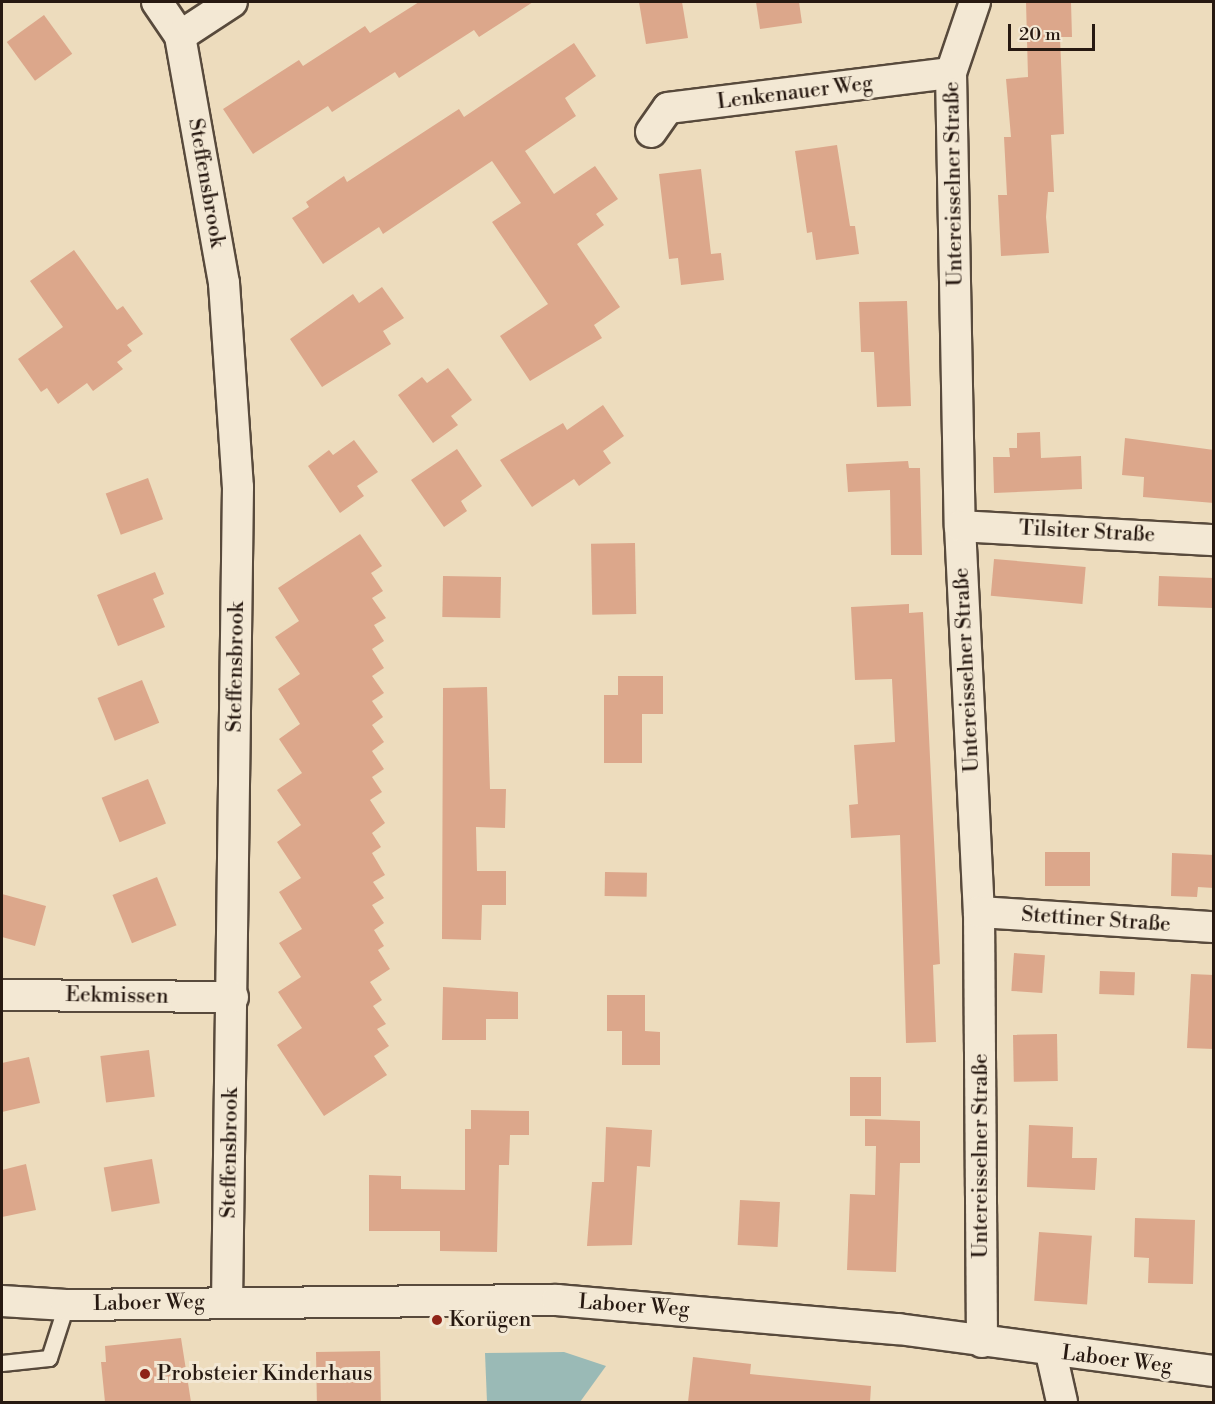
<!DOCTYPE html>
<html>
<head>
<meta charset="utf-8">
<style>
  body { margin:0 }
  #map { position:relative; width:1215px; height:1404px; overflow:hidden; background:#eddcbd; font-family:"Libre Bodoni",serif }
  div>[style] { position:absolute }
  .water>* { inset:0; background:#9abab6 }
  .building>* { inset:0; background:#dca78b; transform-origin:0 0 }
  .roads { filter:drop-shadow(2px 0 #584a3c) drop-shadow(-2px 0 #584a3c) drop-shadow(0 2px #584a3c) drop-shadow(0 -2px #584a3c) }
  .service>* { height:15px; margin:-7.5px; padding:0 7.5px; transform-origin:7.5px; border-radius:7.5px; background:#f3e8d4 }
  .minor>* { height:30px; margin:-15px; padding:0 15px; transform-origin:15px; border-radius:15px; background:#f3e8d4 }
  .dots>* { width:16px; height:16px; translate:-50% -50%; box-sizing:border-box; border:3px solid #f3e8d4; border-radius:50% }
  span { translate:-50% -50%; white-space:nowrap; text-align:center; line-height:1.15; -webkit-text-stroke:6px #f3e8d4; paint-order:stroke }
  .street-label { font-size:21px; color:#271911 }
  .poi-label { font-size:21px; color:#271911 }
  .left { translate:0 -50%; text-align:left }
  .frame { position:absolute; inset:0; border:3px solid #271911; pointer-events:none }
  .scale { position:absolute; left:1008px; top:24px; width:87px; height:27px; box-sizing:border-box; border:3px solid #271911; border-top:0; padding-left:8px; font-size:18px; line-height:21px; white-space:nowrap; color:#271911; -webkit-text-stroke:4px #f3e8d4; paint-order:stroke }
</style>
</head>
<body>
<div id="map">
  <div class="water">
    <i style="clip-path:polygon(564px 1352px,606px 1366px,580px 1402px,487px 1402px,485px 1353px)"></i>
  </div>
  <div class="building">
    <i style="clip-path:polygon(419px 2px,533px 2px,479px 37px,474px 30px,399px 78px,395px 72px,332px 112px,328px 106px,253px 154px,223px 109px,299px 60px,303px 66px,365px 26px,370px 33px)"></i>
    <i style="clip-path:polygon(639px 2px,682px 2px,688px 38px,646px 44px)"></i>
    <i style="clip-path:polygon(756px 2px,799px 2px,802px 23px,760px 29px)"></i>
    <i style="clip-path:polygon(1026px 2px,1071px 2px,1072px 37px,1060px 37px,1064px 134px,1051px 135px,1054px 192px,1048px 192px,1046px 217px,1049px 253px,1001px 256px,998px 195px,1007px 195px,1004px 137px,1011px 137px,1006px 79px,1028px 77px)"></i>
    <i style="left:44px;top:15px;width:48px;height:46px;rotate:54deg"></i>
    <i style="clip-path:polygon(574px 43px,596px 76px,565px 98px,576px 116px,525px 151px,554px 194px,595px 166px,618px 199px,596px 214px,604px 225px,577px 244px,620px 307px,594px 325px,602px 338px,530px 381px,500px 336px,548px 304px,492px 222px,521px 203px,492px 161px,383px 234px,379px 227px,323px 264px,292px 218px,309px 207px,306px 202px,344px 176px,347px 182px,459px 109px,464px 117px)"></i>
    <i style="clip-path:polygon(837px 145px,850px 226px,855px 226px,859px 254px,816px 260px,812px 232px,807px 233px,795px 151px)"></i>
    <i style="clip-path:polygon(701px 169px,711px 254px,721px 253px,724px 280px,681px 285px,678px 258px,669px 259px,659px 174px)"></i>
    <i style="clip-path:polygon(74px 250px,117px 310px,123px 306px,143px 334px,127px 345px,132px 351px,117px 362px,123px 369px,93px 391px,87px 383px,58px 404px,47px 388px,41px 392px,18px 359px,63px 327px,30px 281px)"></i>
    <i style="clip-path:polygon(382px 287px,404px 318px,383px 331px,391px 344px,322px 387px,290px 339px,353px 294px,359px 303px)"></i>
    <i style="clip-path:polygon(907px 301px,911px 406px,877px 407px,874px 352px,861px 352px,859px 302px)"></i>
    <i style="clip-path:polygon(448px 368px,472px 400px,451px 416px,458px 425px,433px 443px,398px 395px,422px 377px,427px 383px)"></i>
    <i style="clip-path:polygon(603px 405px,624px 436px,603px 451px,611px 463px,579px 486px,574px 479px,532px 507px,500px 460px,563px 423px,567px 430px)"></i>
    <i style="clip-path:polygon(1040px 432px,1041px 458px,1081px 456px,1082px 489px,994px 493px,993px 457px,1010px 457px,1009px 448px,1017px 448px,1017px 433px)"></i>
    <i style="clip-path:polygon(1125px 438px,1214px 450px,1214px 503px,1143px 497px,1144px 477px,1122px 475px)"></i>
    <i style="clip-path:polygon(354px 440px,378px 472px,357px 486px,364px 496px,340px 513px,308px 466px,329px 450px,333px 455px)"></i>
    <i style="clip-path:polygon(457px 449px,482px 486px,461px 501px,467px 511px,444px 527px,411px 480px)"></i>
    <i style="clip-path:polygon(908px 461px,909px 468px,920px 468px,922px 555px,891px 555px,890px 490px,848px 492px,846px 464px)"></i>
    <i style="left:148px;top:478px;width:44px;height:45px;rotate:70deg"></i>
    <i style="clip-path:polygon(360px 534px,382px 566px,371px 573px,383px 591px,372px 598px,386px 618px,374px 625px,384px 641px,372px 649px,384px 668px,372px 676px,384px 693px,372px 701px,383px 717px,372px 725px,384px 742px,372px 751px,384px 769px,372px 777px,382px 792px,370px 800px,385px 823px,372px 833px,381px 847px,372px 853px,385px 875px,373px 882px,384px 898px,372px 905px,384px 923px,374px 930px,384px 946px,378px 950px,390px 969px,370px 982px,382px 1000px,373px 1006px,386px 1024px,377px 1029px,389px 1046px,374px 1056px,387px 1075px,324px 1116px,277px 1045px,302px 1028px,278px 992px,301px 977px,279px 943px,302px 929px,279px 892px,301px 878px,277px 842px,301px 825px,277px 790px,302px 773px,279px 739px,300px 724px,278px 689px,300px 674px,275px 637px,299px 621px,278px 588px)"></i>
    <i style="left:635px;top:543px;width:71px;height:44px;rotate:89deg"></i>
    <i style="left:994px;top:559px;width:92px;height:37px;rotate:5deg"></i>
    <i style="clip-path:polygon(155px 572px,164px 594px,153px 599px,165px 627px,118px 646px,97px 595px)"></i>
    <i style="left:443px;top:576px;width:58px;height:41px;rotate:1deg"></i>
    <i style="left:1159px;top:576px;width:55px;height:30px;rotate:2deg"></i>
    <i style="clip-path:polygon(909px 604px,909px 613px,923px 612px,940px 964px,933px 965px,936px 1042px,906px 1043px,900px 835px,851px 838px,849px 805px,858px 804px,854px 745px,895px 742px,892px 679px,855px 680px,851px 607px)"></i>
    <i style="clip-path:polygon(618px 676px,663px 676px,663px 714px,642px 714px,642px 763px,604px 763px,604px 695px,618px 695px)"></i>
    <i style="left:142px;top:680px;width:46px;height:48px;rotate:68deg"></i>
    <i style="clip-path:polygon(487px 687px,490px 789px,506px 789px,505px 828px,476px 827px,477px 871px,506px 871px,506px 905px,482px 905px,481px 940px,442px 939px,443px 688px)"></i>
    <i style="left:148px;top:779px;width:48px;height:50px;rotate:68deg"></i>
    <i style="left:1045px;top:852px;width:45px;height:34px"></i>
    <i style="clip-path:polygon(1172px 853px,1214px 855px,1214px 888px,1198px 887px,1197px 897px,1171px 896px)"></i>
    <i style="left:605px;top:872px;width:42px;height:24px;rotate:1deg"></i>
    <i style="left:157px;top:877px;width:52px;height:48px;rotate:68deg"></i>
    <i style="clip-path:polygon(2px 894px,46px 906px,35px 946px,2px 937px)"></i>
    <i style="left:1014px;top:953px;width:31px;height:38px;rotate:4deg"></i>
    <i style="left:1100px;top:971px;width:35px;height:23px;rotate:2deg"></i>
    <i style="clip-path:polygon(1191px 974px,1214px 975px,1214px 1049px,1187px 1048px)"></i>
    <i style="clip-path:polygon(443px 987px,518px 992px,518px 1019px,486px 1019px,486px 1040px,442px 1040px)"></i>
    <i style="clip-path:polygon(607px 995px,645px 995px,645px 1031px,660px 1032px,660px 1065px,622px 1065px,622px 1031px,607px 1031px)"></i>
    <i style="left:1057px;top:1034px;width:47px;height:44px;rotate:89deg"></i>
    <i style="left:149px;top:1050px;width:47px;height:49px;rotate:83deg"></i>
    <i style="clip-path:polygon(29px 1057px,40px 1103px,2px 1112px,2px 1063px)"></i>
    <i style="left:850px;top:1077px;width:31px;height:39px"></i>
    <i style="clip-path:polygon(471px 1110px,529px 1111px,529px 1135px,510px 1135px,509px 1165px,499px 1165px,497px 1252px,440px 1251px,440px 1231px,369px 1231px,369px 1175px,401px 1176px,401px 1189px,465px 1190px,465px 1129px,471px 1129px)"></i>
    <i style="clip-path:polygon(865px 1119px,920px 1121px,920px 1163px,900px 1163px,896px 1272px,847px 1270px,850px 1194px,875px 1195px,876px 1146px,865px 1146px)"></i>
    <i style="clip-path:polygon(1029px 1125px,1073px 1127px,1072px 1158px,1097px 1158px,1095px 1190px,1027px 1187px)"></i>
    <i style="clip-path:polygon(606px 1127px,652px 1130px,650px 1167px,637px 1166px,632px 1245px,587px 1246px,592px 1182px,604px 1182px)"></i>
    <i style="left:152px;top:1159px;width:45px;height:49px;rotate:80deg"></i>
    <i style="clip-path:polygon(26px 1164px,36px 1210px,2px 1217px,2px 1170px)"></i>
    <i style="left:740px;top:1200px;width:40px;height:45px;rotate:3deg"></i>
    <i style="clip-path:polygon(1135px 1218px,1195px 1220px,1193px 1284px,1148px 1283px,1149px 1258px,1134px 1257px)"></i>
    <i style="left:1039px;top:1232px;width:53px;height:69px;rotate:4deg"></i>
    <i style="clip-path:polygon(181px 1338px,191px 1402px,105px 1402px,101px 1362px,106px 1362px,105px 1346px)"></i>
    <i style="left:380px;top:1351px;width:51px;height:64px;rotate:89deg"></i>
    <i style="clip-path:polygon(693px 1357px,751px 1364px,750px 1374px,871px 1386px,870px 1402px,688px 1402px)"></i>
  </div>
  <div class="roads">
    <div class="service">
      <i style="left:2px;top:1363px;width:47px;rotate:-6.1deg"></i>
      <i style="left:49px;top:1358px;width:56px;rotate:-72.2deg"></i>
    </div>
    <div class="minor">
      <i style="left:157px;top:2px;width:41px;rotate:55.9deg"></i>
      <i style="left:180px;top:36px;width:251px;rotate:79.9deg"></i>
      <i style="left:224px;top:283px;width:204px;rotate:86.1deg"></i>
      <i style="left:238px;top:487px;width:816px;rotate:90.77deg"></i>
      <i style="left:975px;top:2px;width:75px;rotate:108.7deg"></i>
      <i style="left:951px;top:73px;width:453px;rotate:88.9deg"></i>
      <i style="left:960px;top:526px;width:386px;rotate:87.2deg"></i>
      <i style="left:979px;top:912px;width:430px;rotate:89.6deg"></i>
      <i style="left:180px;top:36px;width:62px;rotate:-33.2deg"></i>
      <i style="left:651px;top:132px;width:29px;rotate:-55deg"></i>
      <i style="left:668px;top:108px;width:285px;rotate:-7.1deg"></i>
      <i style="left:960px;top:526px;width:254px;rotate:3.2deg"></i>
      <i style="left:979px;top:912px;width:235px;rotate:3.7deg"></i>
      <i style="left:2px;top:995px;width:231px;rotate:0.5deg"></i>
      <i style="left:2px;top:1301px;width:64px;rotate:3.6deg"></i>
      <i style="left:66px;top:1305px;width:491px;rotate:-0.6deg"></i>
      <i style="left:557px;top:1300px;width:342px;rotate:4.9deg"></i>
      <i style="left:898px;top:1329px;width:319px;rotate:7.6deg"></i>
      <i style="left:1051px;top:1353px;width:50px;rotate:77.3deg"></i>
    </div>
  </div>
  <div class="dots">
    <i style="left:437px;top:1320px;background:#8f2418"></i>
    <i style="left:145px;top:1374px;background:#8f2418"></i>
  </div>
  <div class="street-label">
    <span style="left:795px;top:93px;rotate:-7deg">Lenkenauer Weg</span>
    <span style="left:206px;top:183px;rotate:80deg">Steffensbrook</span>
    <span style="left:954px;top:184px;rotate:-91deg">Untereisselner Straße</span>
    <span style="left:1087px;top:532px;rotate:3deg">Tilsiter Straße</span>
    <span style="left:236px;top:667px;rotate:-89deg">Steffensbrook</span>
    <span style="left:967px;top:670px;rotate:-93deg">Untereisselner Straße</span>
    <span style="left:1096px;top:920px;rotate:4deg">Stettiner Straße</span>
    <span style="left:117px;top:996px;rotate:1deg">Eekmissen</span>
    <span style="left:230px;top:1153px;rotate:-89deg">Steffensbrook</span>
    <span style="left:981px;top:1156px;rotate:-90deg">Untereisselner Straße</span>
    <span style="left:149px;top:1303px;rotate:-1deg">Laboer Weg</span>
    <span style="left:634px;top:1306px;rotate:4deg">Laboer Weg</span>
    <span style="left:1117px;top:1360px;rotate:7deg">Laboer Weg</span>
  </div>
  <div class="poi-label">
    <span class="left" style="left:449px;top:1320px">Korügen</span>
    <span class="left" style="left:157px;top:1374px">Probsteier Kinderhaus</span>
  </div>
  <div class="frame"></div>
  <div class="scale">20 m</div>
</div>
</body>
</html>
